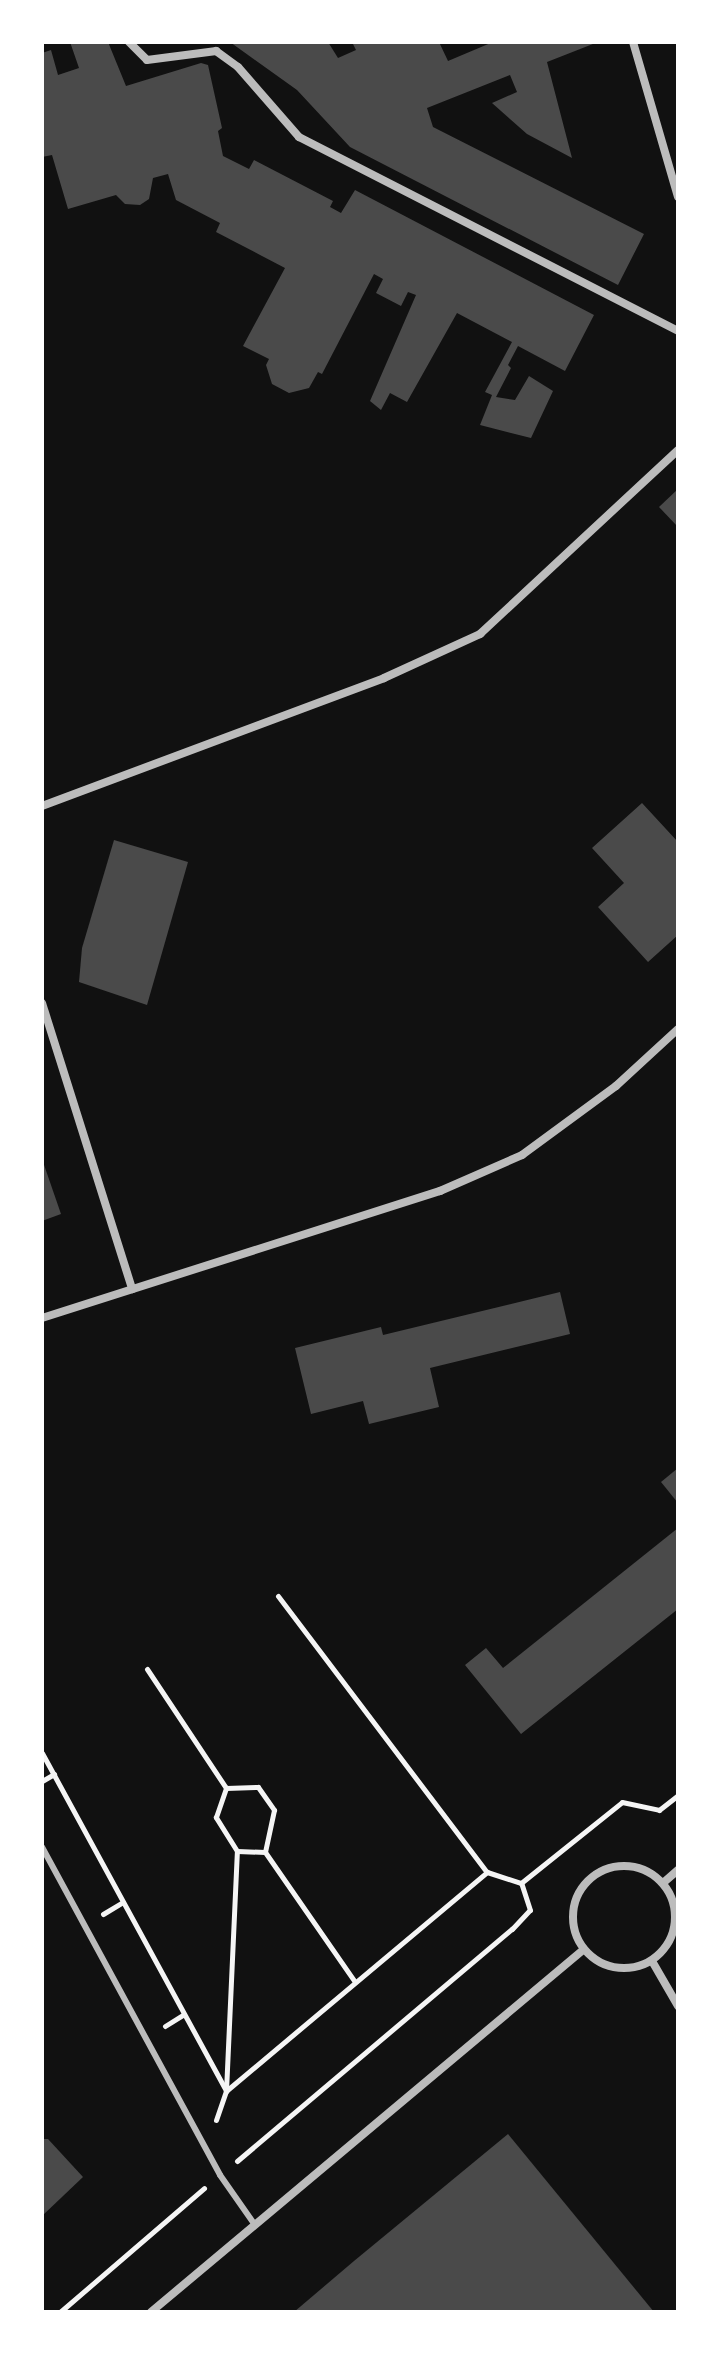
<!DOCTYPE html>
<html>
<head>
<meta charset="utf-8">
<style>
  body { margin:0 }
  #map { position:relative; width:720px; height:2354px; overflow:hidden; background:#111; font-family:Karla,sans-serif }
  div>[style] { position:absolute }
  .building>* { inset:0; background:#4a4a4a }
  .path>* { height:5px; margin:-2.5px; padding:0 2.5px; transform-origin:2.5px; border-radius:2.5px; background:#f5f5f5 }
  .service>* { height:6px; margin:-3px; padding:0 3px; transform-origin:3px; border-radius:3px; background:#bcbcbc }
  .minor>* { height:8px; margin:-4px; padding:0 4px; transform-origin:4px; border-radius:4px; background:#bcbcbc }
  .minor>.ring { margin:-4px; padding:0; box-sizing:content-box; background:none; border:8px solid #bcbcbc; border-radius:50% }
  span { translate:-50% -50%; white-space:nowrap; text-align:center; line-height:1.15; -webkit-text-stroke:8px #fff; paint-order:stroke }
  .frame { position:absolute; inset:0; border:44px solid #fff; pointer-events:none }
</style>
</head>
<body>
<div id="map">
  <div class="building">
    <i style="clip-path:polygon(70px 42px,108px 42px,126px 86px,201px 63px,208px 65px,222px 128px,218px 131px,223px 156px,249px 169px,254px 160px,333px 201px,330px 207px,341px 213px,355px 190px,594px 315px,565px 371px,518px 346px,508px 365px,511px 368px,496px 397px,515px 400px,529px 376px,553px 391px,531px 438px,480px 425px,492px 395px,485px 392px,512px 342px,457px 313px,407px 402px,390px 393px,381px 410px,370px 401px,416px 295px,408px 292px,401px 306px,376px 293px,383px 279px,374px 274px,322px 374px,318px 372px,309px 388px,289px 393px,272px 384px,266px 365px,269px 359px,243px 346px,285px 268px,216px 232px,220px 223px,176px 200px,168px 174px,153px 178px,149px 199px,140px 205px,125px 204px,116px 195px,68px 209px,52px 155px,42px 157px,42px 53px,51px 50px,58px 75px,79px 68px)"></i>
    <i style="clip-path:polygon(230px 42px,328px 42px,338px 58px,356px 50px,352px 42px,439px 42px,448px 61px,493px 42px,598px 42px,547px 62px,572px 158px,527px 134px,492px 103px,517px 92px,510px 75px,427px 108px,433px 127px,644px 234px,618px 285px,350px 147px,297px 90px)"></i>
    <i style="clip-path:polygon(678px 489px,678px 527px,659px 507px)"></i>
    <i style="clip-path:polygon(642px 803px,678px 842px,678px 935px,648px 962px,598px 907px,624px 883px,592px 848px)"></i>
    <i style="clip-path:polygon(114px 840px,188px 862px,147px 1005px,79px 982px,82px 948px)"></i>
    <i style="clip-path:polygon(42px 1159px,61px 1214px,42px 1221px)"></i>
    <i style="clip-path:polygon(560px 1292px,570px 1334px,430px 1368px,439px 1407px,369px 1424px,363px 1401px,311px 1414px,295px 1348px,381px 1327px,383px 1335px)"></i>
    <i style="clip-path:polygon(678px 1468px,678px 1503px,661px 1482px)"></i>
    <i style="clip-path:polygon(678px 1528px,678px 1609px,521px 1734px,465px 1665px,486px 1648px,503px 1668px)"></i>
    <i style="clip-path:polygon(508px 2134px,654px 2312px,294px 2312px,354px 2261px)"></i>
    <i style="clip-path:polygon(42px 2139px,48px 2139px,83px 2177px,42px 2216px)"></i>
  </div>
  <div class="path">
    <i style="left:278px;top:1596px;width:346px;rotate:52.9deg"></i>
    <i style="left:487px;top:1872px;width:36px;rotate:18deg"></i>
    <i style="left:147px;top:1669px;width:143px;rotate:56.4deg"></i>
    <i style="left:42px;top:1753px;width:385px;rotate:61.4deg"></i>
    <i style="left:226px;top:2091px;width:341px;rotate:-40deg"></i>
    <i style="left:42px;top:1781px;width:14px;rotate:-30deg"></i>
    <i style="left:258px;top:1787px;width:28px;rotate:55deg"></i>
    <i style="left:274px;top:1810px;width:43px;rotate:102.1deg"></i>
    <i style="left:265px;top:1852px;width:28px;rotate:-178deg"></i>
    <i style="left:237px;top:1851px;width:40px;rotate:-122deg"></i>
    <i style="left:216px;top:1817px;width:31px;rotate:-71deg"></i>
    <i style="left:226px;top:1788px;width:32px;rotate:-2deg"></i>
    <i style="left:265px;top:1852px;width:158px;rotate:55.3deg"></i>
    <i style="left:521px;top:1883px;width:129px;rotate:-38.7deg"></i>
    <i style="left:622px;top:1802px;width:38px;rotate:12deg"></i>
    <i style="left:659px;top:1810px;width:24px;rotate:-38deg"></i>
    <i style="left:103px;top:1914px;width:23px;rotate:-31deg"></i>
    <i style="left:165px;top:2026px;width:22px;rotate:-32deg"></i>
    <i style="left:216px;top:2120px;width:31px;rotate:-71deg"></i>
    <i style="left:226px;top:2091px;width:240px;rotate:-87.4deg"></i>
    <i style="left:237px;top:2161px;width:360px;rotate:-40.2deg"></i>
    <i style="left:512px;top:1929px;width:26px;rotate:-47deg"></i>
    <i style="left:530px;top:1910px;width:28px;rotate:-108deg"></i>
    <i style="left:60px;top:2312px;width:190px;rotate:-40.7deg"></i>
  </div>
  <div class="service">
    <i style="left:42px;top:1847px;width:373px;rotate:61.5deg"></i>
    <i style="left:220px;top:2175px;width:61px;rotate:55deg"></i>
  </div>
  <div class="minor">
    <i style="left:129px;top:42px;width:25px;rotate:45deg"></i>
    <i style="left:147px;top:60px;width:70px;rotate:-7.4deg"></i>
    <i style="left:216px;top:51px;width:27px;rotate:36deg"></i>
    <i style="left:238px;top:67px;width:93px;rotate:48.9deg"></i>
    <i style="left:299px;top:137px;width:426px;rotate:27.1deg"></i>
    <i style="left:633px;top:42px;width:161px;rotate:73.8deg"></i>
    <i style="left:42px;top:806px;width:365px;rotate:-20.5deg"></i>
    <i style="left:384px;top:678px;width:106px;rotate:-24.6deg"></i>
    <i style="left:480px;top:634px;width:270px;rotate:-42.9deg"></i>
    <i style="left:42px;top:1003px;width:300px;rotate:72.5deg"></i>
    <i style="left:42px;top:1318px;width:418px;rotate:-17.7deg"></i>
    <i style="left:440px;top:1191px;width:90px;rotate:-23.7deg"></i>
    <i style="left:522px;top:1155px;width:117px;rotate:-36.3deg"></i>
    <i style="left:616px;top:1086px;width:84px;rotate:-42.6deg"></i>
    <i class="ring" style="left:573px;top:1866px;width:94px;height:94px"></i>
    <i style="left:663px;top:1883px;width:20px;rotate:-41deg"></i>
    <i style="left:652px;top:1961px;width:52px;rotate:60deg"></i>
    <i style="left:151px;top:2312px;width:564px;rotate:-39.96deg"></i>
  </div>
  <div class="frame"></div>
</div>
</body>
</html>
